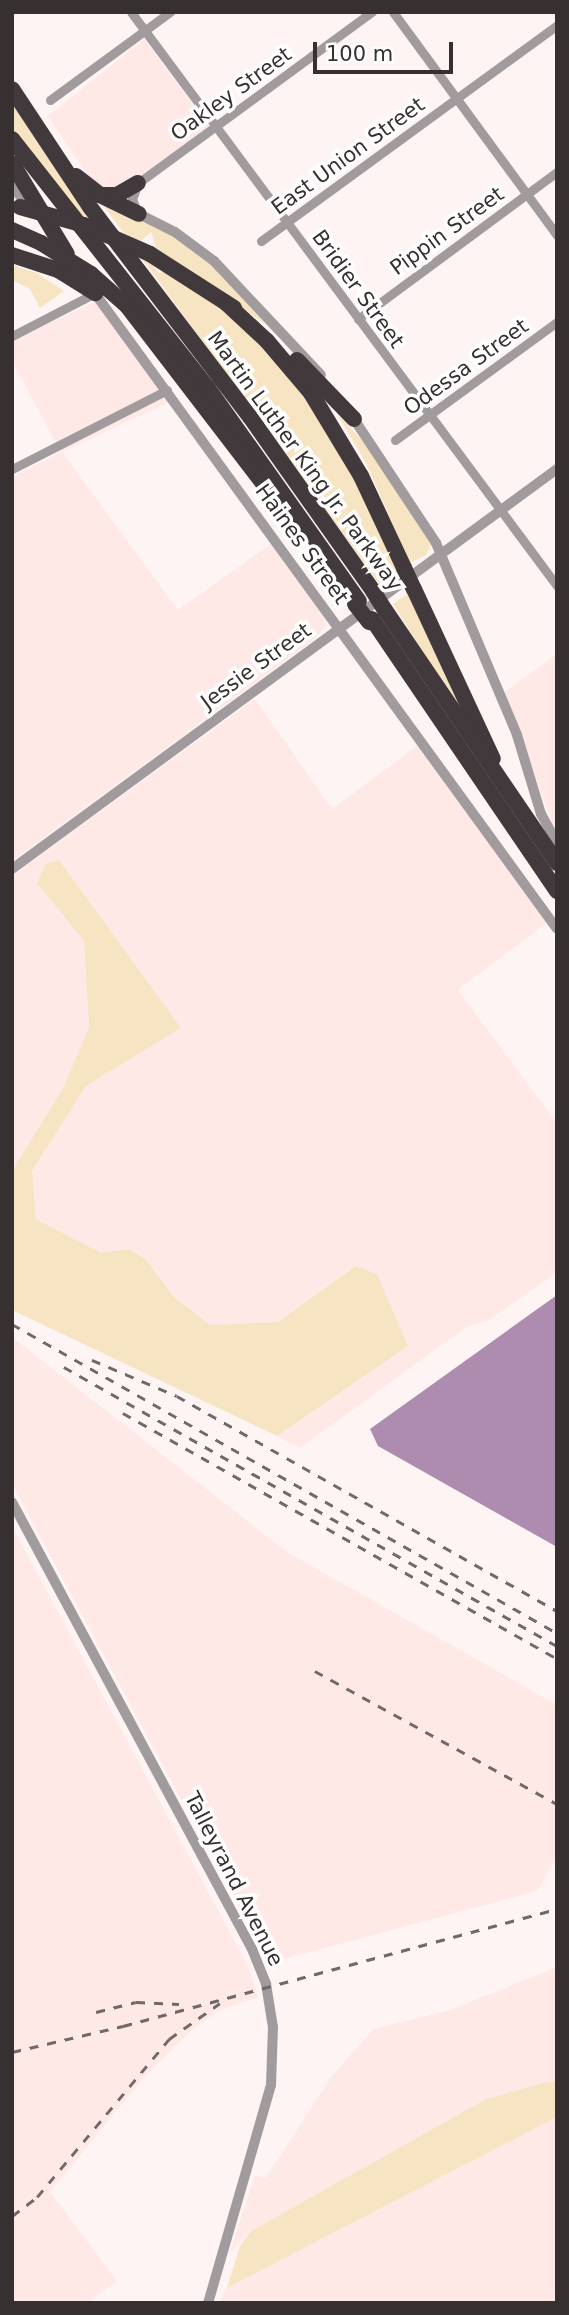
<!DOCTYPE html>
<html>
<head>
<meta charset="utf-8">
<style>
  body { margin:0 }
  #map { position:relative; width:569px; height:2315px; overflow:hidden; background:#fef4f3; font-family:"DejaVu Sans",sans-serif }
  div>[style] { position:absolute }
  .built>* { inset:0; background:#ffe9e7 }
  .green>* { inset:0; background:#f7e4c3 }
  .water>* { inset:0; background:#ad8cb0 }
  .minor>* { height:9px; margin:-4.5px; padding:0 4.5px; transform-origin:4.5px; border-radius:4.5px; background:#a19b9d }
  .tertiary>* { height:10px; margin:-5px; padding:0 5px; transform-origin:5px; border-radius:5px; background:#a19b9d }
  .motorway>* { height:16px; margin:-8px; padding:0 8px; transform-origin:8px; border-radius:8px; background:#42393c }
  .rail>* { height:2.5px; margin-top:-1.25px; transform-origin:0; background:repeating-linear-gradient(90deg,#706968 0 9px,transparent 0 18px) }
  .motorway-bridge>* { height:16px; margin:-8px; padding:0 8px; transform-origin:8px; border-radius:8px; background:#42393c }
  span { translate:-50% -50%; white-space:nowrap; text-align:center; line-height:1.15; -webkit-text-stroke:7px #fff; paint-order:stroke }
  .street-label { font-size:21px; color:#363130 }
  .frame { position:absolute; inset:0; border:14px solid #363130; pointer-events:none }
  .scale { position:absolute; left:313px; top:42px; width:140px; height:32px; box-sizing:border-box; border:4px solid #363130; border-top:0; padding-left:9px; font-size:21px; line-height:24px; white-space:nowrap; color:#363130; -webkit-text-stroke:5px #fff; paint-order:stroke }
</style>
</head>
<body>
<div id="map">
  <div class="built">
    <i style="clip-path:polygon(144px 39px,209px 126px,123px 189px,113px 192px,89px 178px,48px 116px)"></i>
    <i style="clip-path:polygon(97px 301px,169px 402px,62px 452px,178px 610px,272px 543px,323px 614px,325px 626px,316px 638px,12px 861px,12px 477px,61px 452px,12px 361px,12px 340px)"></i>
    <i style="clip-path:polygon(557px 654px,557px 835px,503px 693px)"></i>
    <i style="clip-path:polygon(255px 699px,332px 809px,418px 745px,547px 923px,458px 990px,557px 1123px,557px 1272px,491px 1319px,465px 1328px,300px 1448px,277px 1436px,408px 1346px,354px 1266px,278px 1322px,210px 1325px,174px 1297px,146px 1260px,129px 1250px,101px 1254px,36px 1219px,32px 1171px,86px 1086px,181px 1027px,38px 883px,84px 941px,89px 1027px,63px 1088px,12px 1171px,12px 876px)"></i>
    <i style="clip-path:polygon(12px 1337px,287px 1552px,557px 1705px,557px 1857px,537px 1891px,269px 1963px,12px 1484px)"></i>
    <i style="clip-path:polygon(12px 1526px,248px 1966px,258px 1997px,218px 2011px,195px 2027px,144px 2077px,50px 2192px,117px 2281px,88px 2303px,12px 2303px)"></i>
    <i style="clip-path:polygon(557px 1967px,557px 2082px,486px 2099px,251px 2231px,229px 2254px,255px 2175px,265px 2178px,335px 2072px,374px 2029px,450px 2010px)"></i>
    <i style="clip-path:polygon(557px 2117px,557px 2303px,218px 2303px,227px 2288px)"></i>
  </div>
  <div class="green">
    <i style="clip-path:polygon(12px 99px,89px 218px,78px 214px,13px 130px)"></i>
    <i style="clip-path:polygon(101px 202px,184px 240px,230px 282px,266px 325px,156px 248px,151px 232px,142px 240px,147px 259px,159px 273px,169px 271px,248px 329px,332px 431px,399px 571px,380px 585px)"></i>
    <i style="clip-path:polygon(12px 265px,37px 273px,64px 291px,40px 308px,30px 289px,12px 280px)"></i>
    <i style="clip-path:polygon(337px 414px,363px 441px,432px 543px,426px 555px,410px 563px,366px 463px)"></i>
    <i style="clip-path:polygon(409px 593px,468px 724px,393px 604px)"></i>
    <i style="clip-path:polygon(59px 860px,181px 1028px,86px 1086px,32px 1171px,36px 1219px,101px 1253px,129px 1249px,146px 1260px,174px 1297px,210px 1325px,278px 1322px,355px 1266px,377px 1274px,408px 1346px,277px 1436px,12px 1310px,12px 1171px,63px 1088px,89px 1027px,84px 941px,37px 883px,46px 864px)"></i>
    <i style="clip-path:polygon(548px 2082px,557px 2082px,557px 2117px,227px 2288px,240px 2246px,251px 2231px,486px 2099px)"></i>
  </div>
  <div class="water">
    <i style="clip-path:polygon(557px 1295px,557px 1547px,378px 1446px,370px 1429px)"></i>
  </div>
  <div class="minor">
    <i style="left:131px;top:12px;width:715px;rotate:53.42deg"></i>
    <i style="left:393px;top:12px;width:277px;rotate:53.7deg"></i>
    <i style="left:50px;top:100px;width:149px;rotate:-36.3deg"></i>
    <i style="left:137px;top:211px;width:13px;rotate:-113deg"></i>
    <i style="left:132px;top:199px;width:17px;rotate:-69deg"></i>
    <i style="left:138px;top:183px;width:290px;rotate:-36.2deg"></i>
    <i style="left:261px;top:241px;width:366px;rotate:-36.1deg"></i>
    <i style="left:358px;top:319px;width:247px;rotate:-36.5deg"></i>
    <i style="left:12px;top:336px;width:93px;rotate:-27.4deg"></i>
    <i style="left:395px;top:440px;width:200px;rotate:-36.1deg"></i>
    <i style="left:12px;top:469px;width:174px;rotate:-27deg"></i>
  </div>
  <div class="tertiary">
    <i style="left:12px;top:186px;width:28px;rotate:51deg"></i>
    <i style="left:139px;top:214px;width:40px;rotate:26.6deg"></i>
    <i style="left:175px;top:232px;width:49px;rotate:36.6deg"></i>
    <i style="left:214px;top:261px;width:156px;rotate:46.8deg"></i>
    <i style="left:91px;top:288px;width:792px;rotate:53.98deg"></i>
    <i style="left:350px;top:413px;width:156px;rotate:56.5deg"></i>
    <i style="left:436px;top:543px;width:208px;rotate:67.1deg"></i>
    <i style="left:517px;top:735px;width:83px;rotate:73.1deg"></i>
    <i style="left:541px;top:814px;width:33px;rotate:61deg"></i>
    <i style="left:12px;top:869px;width:676px;rotate:-36.28deg"></i>
    <i style="left:12px;top:1502px;width:507px;rotate:61.77deg"></i>
    <i style="left:252px;top:1949px;width:38px;rotate:68deg"></i>
    <i style="left:266px;top:1984px;width:44px;rotate:80.8deg"></i>
    <i style="left:273px;top:2027px;width:58px;rotate:92deg"></i>
    <i style="left:271px;top:2085px;width:227px;rotate:106.1deg"></i>
  </div>
  <div class="motorway">
    <i style="left:12px;top:89px;width:141px;rotate:56.5deg"></i>
    <i style="left:90px;top:207px;width:264px;rotate:52.7deg"></i>
    <i style="left:250px;top:417px;width:213px;rotate:54.7deg"></i>
    <i style="left:12px;top:139px;width:317px;rotate:51.8deg"></i>
    <i style="left:208px;top:388px;width:261px;rotate:54.7deg"></i>
    <i style="left:12px;top:163px;width:106px;rotate:58.9deg"></i>
    <i style="left:76px;top:176px;width:31px;rotate:38deg"></i>
    <i style="left:100px;top:195px;width:43px;rotate:26deg"></i>
    <i style="left:101px;top:195px;width:16px"></i>
    <i style="left:117px;top:195px;width:24px;rotate:-30deg"></i>
    <i style="left:12px;top:230px;width:32px;rotate:24deg"></i>
    <i style="left:150px;top:254px;width:100px;rotate:32.7deg"></i>
    <i style="left:12px;top:255px;width:48px;rotate:18.1deg"></i>
    <i style="left:58px;top:270px;width:44px;rotate:31.9deg"></i>
    <i style="left:226px;top:303px;width:56px;rotate:42.8deg"></i>
    <i style="left:267px;top:341px;width:68px;rotate:49.8deg"></i>
    <i style="left:311px;top:393px;width:97px;rotate:58.9deg"></i>
    <i style="left:361px;top:476px;width:102px;rotate:64.9deg"></i>
    <i style="left:127px;top:306px;width:250px;rotate:52.5deg"></i>
    <i style="left:297px;top:360px;width:82px;rotate:46deg"></i>
    <i style="left:414px;top:589px;width:187px;rotate:65.1deg"></i>
    <i style="left:385px;top:610px;width:306px;rotate:55.8deg"></i>
    <i style="left:372px;top:619px;width:329px;rotate:55.8deg"></i>
  </div>
  <div class="rail">
    <i style="left:12px;top:1324px;width:627px;rotate:29.55deg"></i>
    <i style="left:92px;top:1360px;width:92px;rotate:23deg"></i>
    <i style="left:177px;top:1396px;width:437px;rotate:29.5deg"></i>
    <i style="left:64px;top:1367px;width:566px;rotate:29.51deg"></i>
    <i style="left:123px;top:1413px;width:499px;rotate:29.5deg"></i>
    <i style="left:315px;top:1671px;width:276px;rotate:28.8deg"></i>
    <i style="left:96px;top:2012px;width:41px;rotate:-14deg"></i>
    <i style="left:136px;top:2002px;width:43px;rotate:2.7deg"></i>
    <i style="left:12px;top:2052px;width:114px;rotate:-13.2deg"></i>
    <i style="left:123px;top:2026px;width:449px;rotate:-15.1deg"></i>
    <i style="left:12px;top:2216px;width:31px;rotate:-37deg"></i>
    <i style="left:37px;top:2197px;width:206px;rotate:-50.1deg"></i>
    <i style="left:169px;top:2039px;width:62px;rotate:-35.2deg"></i>
  </div>
  <div class="motorway-bridge">
    <i style="left:20px;top:207px;width:66px;rotate:15.7deg"></i>
    <i style="left:84px;top:225px;width:72px;rotate:23.7deg"></i>
    <i style="left:41px;top:243px;width:59px;rotate:31.8deg"></i>
    <i style="left:91px;top:274px;width:48px;rotate:41.6deg"></i>
    <i style="left:404px;top:568px;width:23px;rotate:65deg"></i>
    <i style="left:373px;top:591px;width:22px;rotate:58deg"></i>
    <i style="left:355px;top:604px;width:23px;rotate:52deg"></i>
  </div>
  <div class="street-label">
    <span style="left:231px;top:94px;rotate:-36deg">Oakley Street</span>
    <span style="left:348px;top:156px;rotate:-36deg">East Union Street</span>
    <span style="left:447px;top:231px;rotate:-36deg">Pippin Street</span>
    <span style="left:358px;top:289px;rotate:54deg">Bridier Street</span>
    <span style="left:466px;top:367px;rotate:-36deg">Odessa Street</span>
    <span style="left:305px;top:461px;rotate:54deg">Martin Luther King Jr. Parkway</span>
    <span style="left:302px;top:544px;rotate:54deg">Haines Street</span>
    <span style="left:256px;top:666px;rotate:-36deg">Jessie Street</span>
    <span style="left:234px;top:1879px;rotate:63deg">Talleyrand Avenue</span>
  </div>
  <div class="frame"></div>
  <div class="scale">100 m</div>
</div>
</body>
</html>
